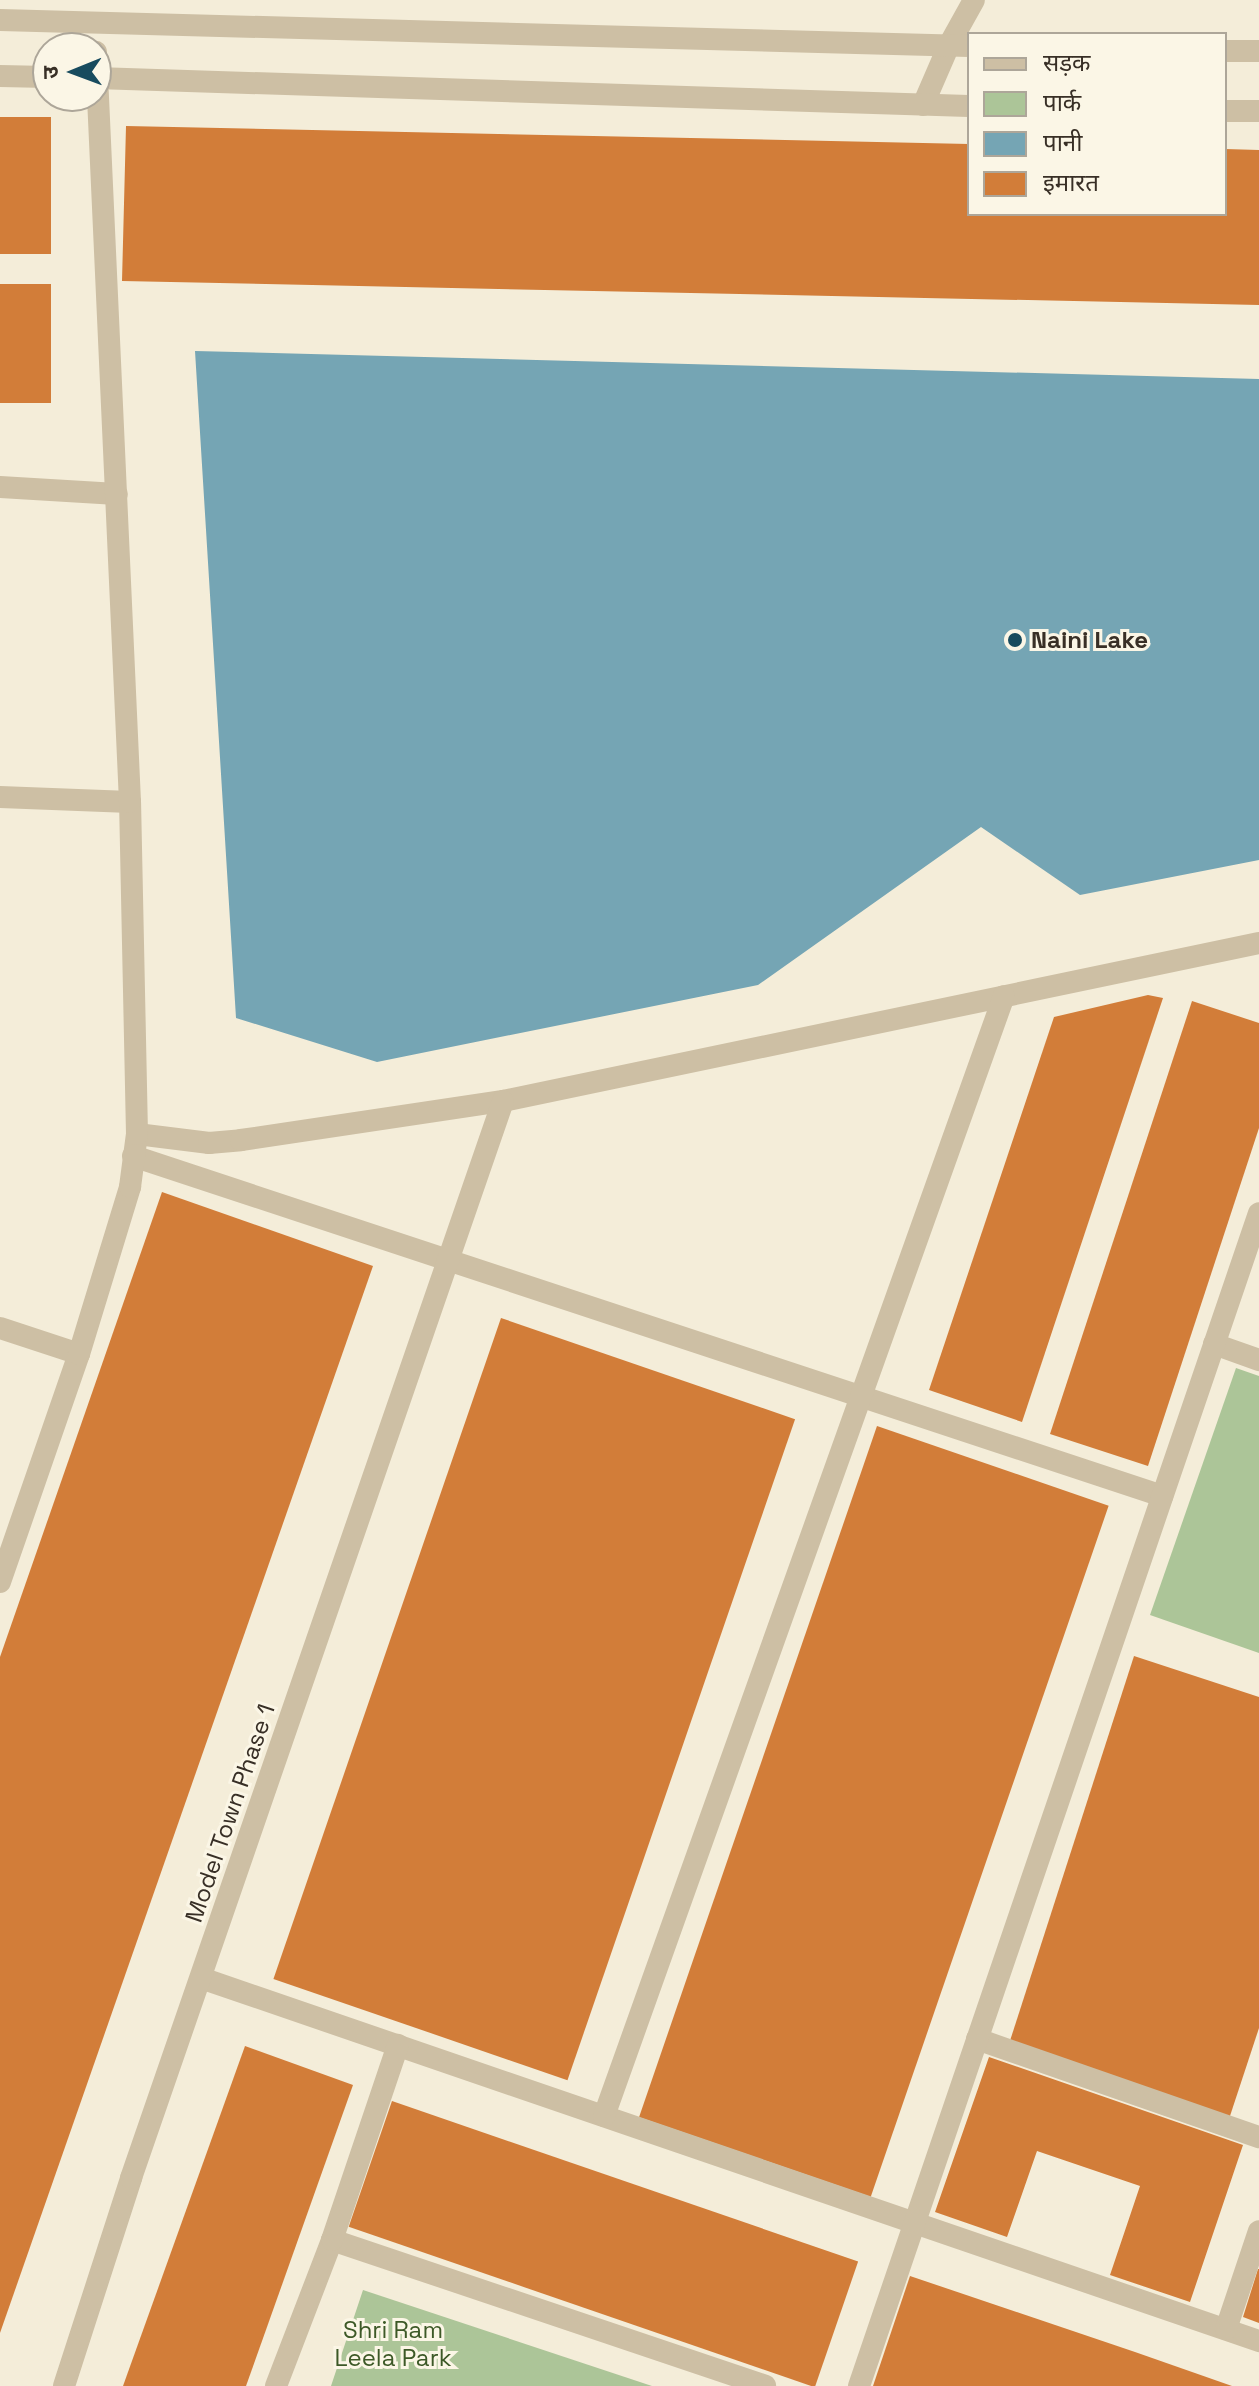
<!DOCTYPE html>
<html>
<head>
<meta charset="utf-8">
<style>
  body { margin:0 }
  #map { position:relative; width:1259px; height:2386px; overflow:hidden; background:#f4edd9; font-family:"Space Grotesk","Noto Sans Devanagari",sans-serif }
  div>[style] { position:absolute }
  .green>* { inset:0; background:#acc598 }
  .water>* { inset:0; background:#75a5b4 }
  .building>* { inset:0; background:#d27d39; transform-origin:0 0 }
  .minor>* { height:22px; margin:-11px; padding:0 11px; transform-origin:11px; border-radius:11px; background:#cdbfa4 }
  .tertiary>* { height:22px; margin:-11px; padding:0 11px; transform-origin:11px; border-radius:11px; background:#cdbfa4 }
  .dots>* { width:22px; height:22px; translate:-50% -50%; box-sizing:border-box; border:4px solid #fbf6e6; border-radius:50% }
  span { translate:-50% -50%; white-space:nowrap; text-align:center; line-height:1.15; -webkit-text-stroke:6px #fbf6e6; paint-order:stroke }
  .poi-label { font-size:24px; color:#382f26; font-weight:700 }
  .left { translate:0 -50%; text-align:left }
  .street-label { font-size:24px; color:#382f26 }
  .park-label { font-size:24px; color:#3d5927 }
  .legend { position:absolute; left:967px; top:32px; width:260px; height:184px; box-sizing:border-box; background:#fbf6e6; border:2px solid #ada699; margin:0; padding:10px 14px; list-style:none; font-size:24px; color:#382f26 }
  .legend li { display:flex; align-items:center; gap:16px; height:40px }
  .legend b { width:40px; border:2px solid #ada699 }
  .north { position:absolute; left:32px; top:32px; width:80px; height:80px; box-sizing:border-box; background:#fbf6e6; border:2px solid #ada699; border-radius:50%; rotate:269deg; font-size:22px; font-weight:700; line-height:32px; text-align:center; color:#382f26 }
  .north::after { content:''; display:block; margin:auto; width:28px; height:36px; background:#184b5e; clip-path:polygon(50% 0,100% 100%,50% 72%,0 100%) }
</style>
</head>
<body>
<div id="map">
  <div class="green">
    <i style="clip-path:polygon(1236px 1368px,1259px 1376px,1259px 1653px,1150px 1615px)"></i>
    <i style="clip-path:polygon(363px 2290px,652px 2386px,331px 2386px)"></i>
  </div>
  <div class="water">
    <i style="clip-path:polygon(195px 351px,1259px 379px,1259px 860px,1080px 895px,981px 827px,758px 985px,377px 1062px,236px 1018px)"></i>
  </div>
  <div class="building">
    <i style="left:0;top:117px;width:51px;height:137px"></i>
    <i style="clip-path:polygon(126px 126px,969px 144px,969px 214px,1225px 214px,1225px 149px,1259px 150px,1259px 305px,122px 281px)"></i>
    <i style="left:51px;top:284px;width:119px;height:51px;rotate:90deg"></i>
    <i style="clip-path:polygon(1148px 995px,1163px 998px,1022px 1422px,929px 1390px,1054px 1017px)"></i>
    <i style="clip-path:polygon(1192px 1001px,1259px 1023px,1259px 1128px,1148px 1466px,1050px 1434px)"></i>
    <i style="clip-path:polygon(162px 1192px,373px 1266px,0 2333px,0 1657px)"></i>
    <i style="left:501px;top:1318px;width:311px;height:699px;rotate:19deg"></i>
    <i style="left:877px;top:1426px;width:245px;height:731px;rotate:19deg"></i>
    <i style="clip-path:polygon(1134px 1656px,1259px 1697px,1259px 2028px,1229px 2119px,1008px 2047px)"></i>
    <i style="clip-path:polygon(245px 2046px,353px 2085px,267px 2327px,246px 2386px,123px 2386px)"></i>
    <i style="clip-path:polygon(989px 2057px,1243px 2145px,1190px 2302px,1110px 2275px,1140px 2186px,1037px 2151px,1007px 2237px,935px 2212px)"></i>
    <i style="left:392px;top:2101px;width:493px;height:133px;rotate:19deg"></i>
    <i style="clip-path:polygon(1258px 2269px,1259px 2269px,1259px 2323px,1243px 2317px)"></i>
    <i style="clip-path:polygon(910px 2276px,1135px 2352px,1232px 2386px,873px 2386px)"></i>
  </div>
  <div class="minor">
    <i style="left:923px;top:105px;width:65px;rotate:-66.6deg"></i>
    <i style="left:949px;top:45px;width:51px;rotate:-60.9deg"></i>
    <i style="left:0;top:487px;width:117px;rotate:3.4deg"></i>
    <i style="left:0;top:797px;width:130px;rotate:2.2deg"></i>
    <i style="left:137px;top:1134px;width:73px;rotate:7.1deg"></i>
    <i style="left:209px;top:1143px;width:32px;rotate:-5deg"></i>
    <i style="left:241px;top:1140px;width:265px;rotate:-8.5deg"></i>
    <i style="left:503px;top:1101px;width:772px;rotate:-11.8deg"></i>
    <i style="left:133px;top:1156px;width:1084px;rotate:18.28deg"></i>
    <i style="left:0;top:1328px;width:83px;rotate:18.2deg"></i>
    <i style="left:1214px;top:1344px;width:48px;rotate:19.6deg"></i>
    <i style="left:201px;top:1978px;width:1119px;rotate:18.94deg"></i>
    <i style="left:977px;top:2039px;width:299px;rotate:19.2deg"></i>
    <i style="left:604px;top:2116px;width:1189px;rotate:-70.35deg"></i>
    <i style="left:332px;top:2240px;width:457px;rotate:18.6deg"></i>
    <i style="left:1226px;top:2329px;width:103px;rotate:-71.4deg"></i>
    <i style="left:64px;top:2386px;width:219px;rotate:-72.1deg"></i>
    <i style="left:131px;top:2178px;width:1139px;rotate:-70.94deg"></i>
    <i style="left:276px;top:2386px;width:156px;rotate:-69deg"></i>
    <i style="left:332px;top:2240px;width:206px;rotate:-71.3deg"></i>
    <i style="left:859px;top:2386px;width:1239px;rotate:-71.17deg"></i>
  </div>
  <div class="tertiary">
    <i style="left:0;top:20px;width:969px;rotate:1.54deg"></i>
    <i style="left:1225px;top:51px;width:34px"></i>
    <i style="left:0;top:76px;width:48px;rotate:1.2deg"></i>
    <i style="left:96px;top:78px;width:873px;rotate:1.84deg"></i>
    <i style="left:1225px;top:111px;width:34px"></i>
    <i style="left:0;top:1582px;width:241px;rotate:-70.9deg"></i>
    <i style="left:79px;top:1354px;width:175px;rotate:-73deg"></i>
    <i style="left:130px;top:1187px;width:53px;rotate:-82.5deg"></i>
    <i style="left:137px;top:1134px;width:332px;rotate:-91.2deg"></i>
    <i style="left:130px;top:802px;width:751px;rotate:-92.6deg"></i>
  </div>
  <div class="dots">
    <i style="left:1015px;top:640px;background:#184b5e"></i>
  </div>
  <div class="poi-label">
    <span class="left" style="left:1031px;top:640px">Naini Lake</span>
  </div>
  <div class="street-label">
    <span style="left:230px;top:1813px;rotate:-71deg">Model Town Phase 1</span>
  </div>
  <div class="park-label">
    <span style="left:393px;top:2344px">Shri Ram<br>Leela Park</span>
  </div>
  <ul class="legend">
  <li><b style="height:10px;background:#cdbfa4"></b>सड़क</li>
  <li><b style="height:22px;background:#acc598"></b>पार्क</li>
  <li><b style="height:22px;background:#75a5b4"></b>पानी</li>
  <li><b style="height:22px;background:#d27d39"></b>इमारत</li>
  </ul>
  <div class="north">उ</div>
</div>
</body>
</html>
